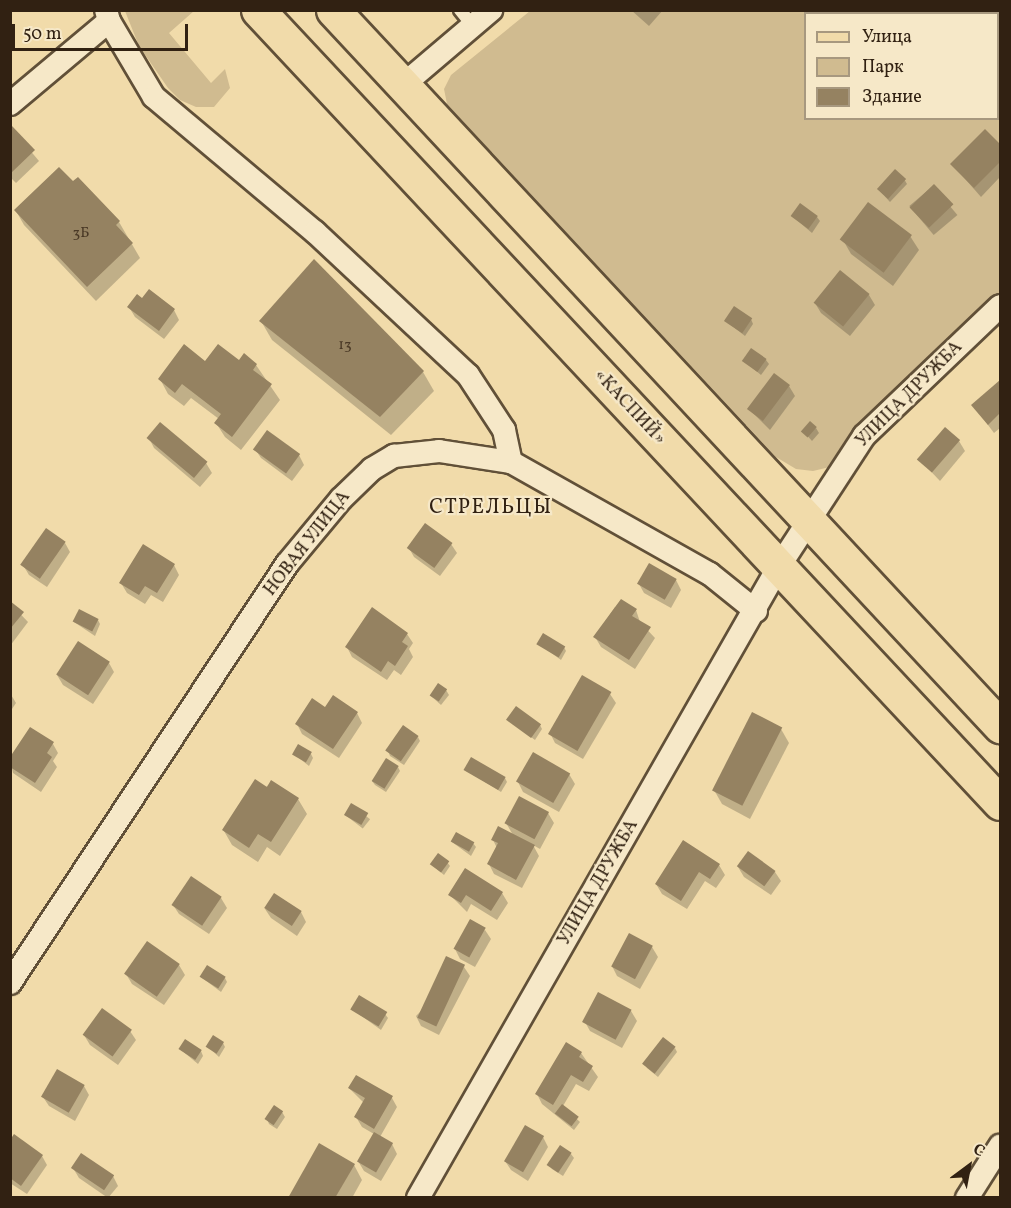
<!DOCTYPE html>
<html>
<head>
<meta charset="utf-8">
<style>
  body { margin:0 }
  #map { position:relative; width:1011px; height:1208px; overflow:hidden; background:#f1dbaa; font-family:Vollkorn,serif }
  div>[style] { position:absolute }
  .green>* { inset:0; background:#d0bb90 }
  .shadow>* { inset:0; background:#0003; transform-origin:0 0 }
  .building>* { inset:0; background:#958261; transform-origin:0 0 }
  .roads { filter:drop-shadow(2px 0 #615038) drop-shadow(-2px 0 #615038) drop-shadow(0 2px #615038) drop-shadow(0 -2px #615038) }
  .lane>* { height:12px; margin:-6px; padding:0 6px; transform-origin:6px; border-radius:6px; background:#f6e8c8 }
  .street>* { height:22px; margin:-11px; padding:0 11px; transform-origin:11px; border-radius:11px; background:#f6e8c8 }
  .primary>* { height:33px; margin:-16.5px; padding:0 16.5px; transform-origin:16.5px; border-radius:16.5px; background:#f1dbaa }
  span { translate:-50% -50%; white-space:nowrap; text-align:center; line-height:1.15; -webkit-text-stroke:4.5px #f6e8c8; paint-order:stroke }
  .number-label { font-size:15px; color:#4a3926 }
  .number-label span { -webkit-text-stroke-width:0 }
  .street-label { font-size:18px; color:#312112 }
  .quarter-label { font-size:21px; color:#312112; letter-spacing:1.5px }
  .frame { position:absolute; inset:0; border:12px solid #312112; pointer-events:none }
  .legend { position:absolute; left:804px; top:12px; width:195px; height:108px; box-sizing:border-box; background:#f6e8c8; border:2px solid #a7987f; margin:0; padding:8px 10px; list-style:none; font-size:18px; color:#312112 }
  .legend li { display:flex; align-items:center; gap:12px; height:30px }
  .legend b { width:30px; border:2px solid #a7987f }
  .north { position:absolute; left:939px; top:1136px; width:60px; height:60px; -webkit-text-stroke:4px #f6e8c8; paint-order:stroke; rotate:32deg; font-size:16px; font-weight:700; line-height:24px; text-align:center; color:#312112 }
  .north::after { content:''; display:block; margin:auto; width:21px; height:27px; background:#312112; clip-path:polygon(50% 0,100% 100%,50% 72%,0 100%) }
  .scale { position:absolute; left:12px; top:24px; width:176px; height:27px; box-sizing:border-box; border:3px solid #312112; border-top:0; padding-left:8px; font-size:18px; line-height:21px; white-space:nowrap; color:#312112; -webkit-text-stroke:4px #f6e8c8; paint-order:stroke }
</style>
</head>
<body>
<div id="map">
  <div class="green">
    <i style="clip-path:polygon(125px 11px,194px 11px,169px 33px,211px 83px,225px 69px,230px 88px,214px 107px,196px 107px,180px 100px,168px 88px,139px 46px)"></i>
    <i style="clip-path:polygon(evenodd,530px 11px,1000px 11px,1000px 308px,838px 465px,813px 471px,796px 469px,776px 457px,447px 104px,444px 89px,451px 75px,530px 11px,806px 14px,998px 14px,998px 118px,806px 118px,806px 14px)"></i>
  </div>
  <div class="shadow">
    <i style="clip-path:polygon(631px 10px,663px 10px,649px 26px)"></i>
    <i style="clip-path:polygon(12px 129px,39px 161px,16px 183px,10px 177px)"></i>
    <i style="clip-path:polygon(985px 131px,1000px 146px,1000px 177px,981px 197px,952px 164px)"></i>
    <i style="clip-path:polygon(78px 179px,119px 222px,140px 258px,96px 301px,24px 225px,16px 211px)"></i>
    <i style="clip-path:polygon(904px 179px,907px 184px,890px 202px,878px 189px)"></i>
    <i style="left:933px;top:186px;width:38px;height:31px;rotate:50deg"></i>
    <i style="clip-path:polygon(792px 216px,817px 217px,820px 221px,812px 233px)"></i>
    <i style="clip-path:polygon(910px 236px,919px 250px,893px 286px,851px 254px,843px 240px)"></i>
    <i style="clip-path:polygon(840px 272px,869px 295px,875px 305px,850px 336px,821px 313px,815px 303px)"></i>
    <i style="clip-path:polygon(142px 300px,174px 310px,179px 320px,164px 339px,135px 317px,129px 307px)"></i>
    <i style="clip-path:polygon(751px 319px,753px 324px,745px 336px,726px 321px)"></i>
    <i style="clip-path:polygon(261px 321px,423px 372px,434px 391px,391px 435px,272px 340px)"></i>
    <i style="clip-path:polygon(766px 360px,769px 364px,761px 375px,744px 361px)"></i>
    <i style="clip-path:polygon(239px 362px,256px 365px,280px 400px,241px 450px,225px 437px,216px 423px,219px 419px,191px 398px,184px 406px,168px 394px,160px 379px,205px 363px)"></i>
    <i style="clip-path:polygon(1000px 382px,1000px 428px,994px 433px,973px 405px)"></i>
    <i style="clip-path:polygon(789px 386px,795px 396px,770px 430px,750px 410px)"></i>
    <i style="clip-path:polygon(161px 424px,206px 463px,212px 473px,200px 487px,154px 448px,149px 438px)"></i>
    <i style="clip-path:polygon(816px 428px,819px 433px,812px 441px,804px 432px)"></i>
    <i style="clip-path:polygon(959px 441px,965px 451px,940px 481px,920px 460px)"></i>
    <i style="clip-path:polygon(255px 449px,299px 455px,304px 465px,292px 481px,261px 458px)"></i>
    <i style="clip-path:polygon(65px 543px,70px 552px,47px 587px,29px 575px,23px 565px)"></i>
    <i style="clip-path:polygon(451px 544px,457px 553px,440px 576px,414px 557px,409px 548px)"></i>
    <i style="clip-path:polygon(174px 565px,179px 575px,163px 602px,151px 595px,145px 604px,127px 593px,121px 583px)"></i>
    <i style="clip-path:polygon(676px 580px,681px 590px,671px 608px,644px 593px,639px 584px)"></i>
    <i style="clip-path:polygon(10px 603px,28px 622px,10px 646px)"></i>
    <i style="clip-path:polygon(615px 607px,636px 610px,640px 622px,655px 638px,635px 669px,601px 647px,595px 637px)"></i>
    <i style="clip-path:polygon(98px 620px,100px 624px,95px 636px,74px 622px)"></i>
    <i style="clip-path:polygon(407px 634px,413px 643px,409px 649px,413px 657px,401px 675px,394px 670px,387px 680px,352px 657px,347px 647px)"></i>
    <i style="clip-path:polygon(539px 644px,564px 647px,566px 651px,561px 660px)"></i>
    <i style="clip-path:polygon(109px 663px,114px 672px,93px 704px,63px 685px,57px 675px)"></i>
    <i style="clip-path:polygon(446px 690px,449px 695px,441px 705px,431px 696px)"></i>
    <i style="clip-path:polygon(10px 693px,16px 703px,10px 712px)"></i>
    <i style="clip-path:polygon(610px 694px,616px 703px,583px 759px,555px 743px,550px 733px)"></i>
    <i style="clip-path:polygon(326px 709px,357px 713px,362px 723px,339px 758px,302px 734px,297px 724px)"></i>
    <i style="clip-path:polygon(508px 720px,540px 725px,542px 729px,535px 740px)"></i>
    <i style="clip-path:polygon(781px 729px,789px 743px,750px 819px,722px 804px,714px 790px)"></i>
    <i style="clip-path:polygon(418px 737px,420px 741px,404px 765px,390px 756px,388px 751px)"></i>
    <i style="clip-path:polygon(53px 744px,58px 753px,53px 761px,57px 767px,41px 792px,13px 773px,10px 759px)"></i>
    <i style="clip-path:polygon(294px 754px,311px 754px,313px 758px,309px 766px)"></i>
    <i style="clip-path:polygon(398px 767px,400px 771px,386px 792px,375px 785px,372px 781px)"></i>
    <i style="clip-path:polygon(466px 770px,505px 778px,507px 782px,501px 792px)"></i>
    <i style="clip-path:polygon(569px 774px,575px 784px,559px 812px,523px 792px,518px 782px)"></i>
    <i style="clip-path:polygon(271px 782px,298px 799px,307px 814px,280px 856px,267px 847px,258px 862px,232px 845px,224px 831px)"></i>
    <i style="left:352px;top:805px;width:23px;height:12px;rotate:38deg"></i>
    <i style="clip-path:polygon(548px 813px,554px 823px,540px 849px,533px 845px,539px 856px,522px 888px,494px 874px,489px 864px,497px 848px,493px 840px,513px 835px,506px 823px)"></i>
    <i style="clip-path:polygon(452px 842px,473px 843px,476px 847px,471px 856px)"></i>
    <i style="clip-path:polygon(447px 862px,450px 866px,444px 875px,432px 865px)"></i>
    <i style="clip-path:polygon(719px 865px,725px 875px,716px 888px,705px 881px,687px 909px,662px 894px,656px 884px)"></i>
    <i style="clip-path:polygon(738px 867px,775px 872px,781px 881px,771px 895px,744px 877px)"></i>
    <i style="clip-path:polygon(502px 893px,508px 903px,497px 920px,471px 904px,467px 912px,450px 895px)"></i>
    <i style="clip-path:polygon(221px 898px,227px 908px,209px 934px,179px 914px,173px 905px)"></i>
    <i style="clip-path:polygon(265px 909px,301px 912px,306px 922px,297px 936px,271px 918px)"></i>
    <i style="clip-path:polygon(485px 930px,491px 939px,475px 967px,460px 959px,455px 949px)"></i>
    <i style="clip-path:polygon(652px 947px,658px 957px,640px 989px,617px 976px,612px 966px)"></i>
    <i style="clip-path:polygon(179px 965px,185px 975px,164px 1005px,132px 984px,126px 974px)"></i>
    <i style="clip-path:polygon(464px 967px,470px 976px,439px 1035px,421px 1026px,416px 1016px)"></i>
    <i style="clip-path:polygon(201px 977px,225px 978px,227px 982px,221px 992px)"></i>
    <i style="clip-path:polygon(352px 1009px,385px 1014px,388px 1018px,381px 1030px)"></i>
    <i style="clip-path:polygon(631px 1011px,637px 1021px,622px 1048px,590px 1031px,585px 1022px)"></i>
    <i style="clip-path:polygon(130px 1031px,136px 1040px,118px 1065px,90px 1045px,84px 1035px)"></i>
    <i style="clip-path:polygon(223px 1043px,225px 1047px,219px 1057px,207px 1046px)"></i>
    <i style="clip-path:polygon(675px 1048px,677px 1052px,658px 1077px,647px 1068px,645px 1064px)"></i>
    <i style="clip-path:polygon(180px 1049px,201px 1051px,203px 1056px,198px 1064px)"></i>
    <i style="clip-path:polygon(581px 1053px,598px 1077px,589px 1091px,576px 1084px,563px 1106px,580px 1122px,574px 1130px,542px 1104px,537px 1094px)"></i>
    <i style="clip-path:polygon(84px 1086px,89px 1095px,75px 1121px,49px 1106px,43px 1097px)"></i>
    <i style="clip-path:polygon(349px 1088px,392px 1098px,397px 1107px,380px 1137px,392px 1144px,397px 1154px,381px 1181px,364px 1171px,358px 1161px,374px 1134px,362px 1127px,356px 1117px,364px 1103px)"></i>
    <i style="clip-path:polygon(282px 1112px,285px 1117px,277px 1129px,269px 1124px,267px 1119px)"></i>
    <i style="clip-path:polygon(543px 1137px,548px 1147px,528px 1181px,511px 1170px,505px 1161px)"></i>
    <i style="clip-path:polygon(10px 1143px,42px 1156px,47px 1165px,27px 1194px,10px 1183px)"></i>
    <i style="clip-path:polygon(571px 1154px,574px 1158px,563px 1176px,552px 1169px,549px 1165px)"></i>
    <i style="clip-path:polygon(354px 1165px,362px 1180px,352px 1198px,289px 1198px)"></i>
    <i style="clip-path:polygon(73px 1168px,113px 1176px,118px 1186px,108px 1198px,79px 1178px)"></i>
  </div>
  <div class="building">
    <i style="clip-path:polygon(12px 126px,35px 150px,10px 174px,10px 128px)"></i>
    <i style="clip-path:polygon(985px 129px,1000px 144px,1000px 162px,974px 188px,950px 164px)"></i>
    <i style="clip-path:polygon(59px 167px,73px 181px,78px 177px,120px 221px,116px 225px,133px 243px,87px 287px,14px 210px)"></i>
    <i style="left:895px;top:169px;width:15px;height:27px;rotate:42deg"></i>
    <i style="left:934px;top:184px;width:28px;height:34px;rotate:46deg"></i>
    <i style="left:868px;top:202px;width:55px;height:47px;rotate:37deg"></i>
    <i style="left:800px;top:203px;width:22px;height:16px;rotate:36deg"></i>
    <i style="clip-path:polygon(314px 259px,424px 371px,380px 417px,259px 321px)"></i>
    <i style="left:840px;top:270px;width:38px;height:42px;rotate:39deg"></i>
    <i style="clip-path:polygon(149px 289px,175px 309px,159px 331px,127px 307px,137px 294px,142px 298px)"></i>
    <i style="left:734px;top:306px;width:22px;height:18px;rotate:34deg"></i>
    <i style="clip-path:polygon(184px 344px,205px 361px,218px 344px,239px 360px,244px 353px,257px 364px,253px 370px,272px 384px,232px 437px,214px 423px,221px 414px,182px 384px,175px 393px,158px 379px)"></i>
    <i style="left:751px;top:348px;width:19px;height:16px;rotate:35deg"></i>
    <i style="left:774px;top:373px;width:20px;height:45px;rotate:37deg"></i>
    <i style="clip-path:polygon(1000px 380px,1000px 413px,988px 425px,971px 405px)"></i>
    <i style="left:810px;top:421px;width:9px;height:14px;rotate:41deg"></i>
    <i style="left:160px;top:422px;width:62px;height:21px;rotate:40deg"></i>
    <i style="left:945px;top:427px;width:20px;height:43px;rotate:41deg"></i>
    <i style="left:267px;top:430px;width:41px;height:24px;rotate:36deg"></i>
    <i style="left:425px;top:523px;width:34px;height:31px;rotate:36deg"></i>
    <i style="left:46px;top:528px;width:24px;height:45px;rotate:35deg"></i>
    <i style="clip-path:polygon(143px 544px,175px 564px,157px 593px,145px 586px,139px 595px,119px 583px)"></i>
    <i style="left:649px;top:563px;width:32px;height:24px;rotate:30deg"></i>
    <i style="clip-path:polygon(621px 599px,637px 609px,632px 616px,651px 627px,629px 660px,593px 637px)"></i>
    <i style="clip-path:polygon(10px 601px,24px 612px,10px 629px)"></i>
    <i style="clip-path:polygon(372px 607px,408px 633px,402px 642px,408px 646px,395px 666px,388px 661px,381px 672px,345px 647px)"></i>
    <i style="left:79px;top:609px;width:22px;height:14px;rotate:27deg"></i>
    <i style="left:543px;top:633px;width:26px;height:13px;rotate:31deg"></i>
    <i style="left:78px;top:641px;width:38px;height:40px;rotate:33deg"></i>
    <i style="left:582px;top:675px;width:34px;height:68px;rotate:30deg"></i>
    <i style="left:438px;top:683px;width:11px;height:15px;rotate:34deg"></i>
    <i style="clip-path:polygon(333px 695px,358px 712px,333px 749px,295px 724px,312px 698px,325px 707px)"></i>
    <i style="left:516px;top:706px;width:31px;height:17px;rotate:36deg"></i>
    <i style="left:752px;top:712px;width:34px;height:88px;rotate:27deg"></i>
    <i style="left:403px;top:725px;width:19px;height:31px;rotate:35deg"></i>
    <i style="clip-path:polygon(30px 727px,54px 742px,47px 753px,52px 757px,35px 783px,10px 767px,10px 757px)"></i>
    <i style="left:298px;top:744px;width:16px;height:12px;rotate:30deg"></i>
    <i style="left:533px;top:752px;width:43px;height:34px;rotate:30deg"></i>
    <i style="left:471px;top:757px;width:40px;height:15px;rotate:30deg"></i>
    <i style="left:386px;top:758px;width:15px;height:27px;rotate:32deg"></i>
    <i style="clip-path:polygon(255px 779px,267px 787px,271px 780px,299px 798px,271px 842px,258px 834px,249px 848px,222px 830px)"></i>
    <i style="left:519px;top:796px;width:34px;height:31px;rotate:28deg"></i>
    <i style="left:351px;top:803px;width:20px;height:14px;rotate:30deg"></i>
    <i style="clip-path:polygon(498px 826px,535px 845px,516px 880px,487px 864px,498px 843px,491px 840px)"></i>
    <i style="left:456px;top:832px;width:21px;height:11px;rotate:29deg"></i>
    <i style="clip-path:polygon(683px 840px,720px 864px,710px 879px,699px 872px,681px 901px,655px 884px)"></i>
    <i style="left:748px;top:851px;width:34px;height:19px;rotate:36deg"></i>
    <i style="left:438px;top:853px;width:14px;height:14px;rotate:36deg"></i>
    <i style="clip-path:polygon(465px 868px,503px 892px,491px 911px,466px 895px,461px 903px,448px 895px)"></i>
    <i style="left:191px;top:876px;width:37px;height:35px;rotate:34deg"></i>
    <i style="left:274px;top:893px;width:33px;height:18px;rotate:33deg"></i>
    <i style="left:470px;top:919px;width:18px;height:34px;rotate:29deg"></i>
    <i style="left:629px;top:933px;width:27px;height:38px;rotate:28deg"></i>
    <i style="left:147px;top:941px;width:40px;height:40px;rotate:35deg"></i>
    <i style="left:446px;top:956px;width:21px;height:68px;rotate:25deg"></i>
    <i style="left:207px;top:965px;width:22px;height:14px;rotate:32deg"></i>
    <i style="left:598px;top:992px;width:38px;height:34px;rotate:28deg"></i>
    <i style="left:359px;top:995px;width:33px;height:17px;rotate:31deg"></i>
    <i style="left:102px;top:1008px;width:37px;height:33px;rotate:36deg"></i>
    <i style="left:213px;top:1035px;width:13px;height:14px;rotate:32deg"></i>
    <i style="left:663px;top:1037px;width:16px;height:34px;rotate:38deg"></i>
    <i style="left:185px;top:1039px;width:20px;height:12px;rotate:33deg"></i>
    <i style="clip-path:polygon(566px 1042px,582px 1052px,579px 1057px,593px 1066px,583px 1082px,571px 1075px,553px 1105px,535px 1094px)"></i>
    <i style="left:57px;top:1069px;width:32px;height:32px;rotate:30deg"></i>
    <i style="clip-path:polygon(356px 1075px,393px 1096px,374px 1129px,354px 1117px,365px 1098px,348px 1088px)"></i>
    <i style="left:562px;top:1104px;width:21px;height:12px;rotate:37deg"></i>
    <i style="left:274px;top:1105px;width:11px;height:17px;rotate:34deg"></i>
    <i style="left:525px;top:1125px;width:22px;height:42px;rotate:30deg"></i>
    <i style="left:374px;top:1132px;width:22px;height:34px;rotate:30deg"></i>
    <i style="clip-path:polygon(14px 1134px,43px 1155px,21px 1186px,10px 1178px,10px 1140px)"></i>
    <i style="clip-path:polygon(319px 1143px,355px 1164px,335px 1198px,288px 1198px)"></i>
    <i style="left:560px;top:1145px;width:14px;height:24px;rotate:34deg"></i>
    <i style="left:81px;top:1153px;width:40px;height:18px;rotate:34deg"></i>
  </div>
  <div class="roads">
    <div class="lane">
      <i style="left:460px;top:10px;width:21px;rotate:51deg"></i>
    </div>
    <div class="street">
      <i style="left:109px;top:21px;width:88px;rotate:59.4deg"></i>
      <i style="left:154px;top:97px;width:210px;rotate:40deg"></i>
      <i style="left:315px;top:232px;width:209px;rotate:43.1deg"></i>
      <i style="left:468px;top:375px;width:66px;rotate:56.8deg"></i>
      <i style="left:504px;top:430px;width:33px;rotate:78deg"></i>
      <i style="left:403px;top:85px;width:116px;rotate:-40.4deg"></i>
      <i style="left:10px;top:104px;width:129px;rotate:-40deg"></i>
      <i style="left:109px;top:21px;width:11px;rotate:-105deg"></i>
      <i style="left:10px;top:983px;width:502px;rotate:-56.53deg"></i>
      <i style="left:287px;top:564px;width:85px;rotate:-50.3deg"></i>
      <i style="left:341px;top:499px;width:43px;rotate:-44.1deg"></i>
      <i style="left:372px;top:469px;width:26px;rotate:-31deg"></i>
      <i style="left:394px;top:456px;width:45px;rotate:-6.3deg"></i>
      <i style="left:439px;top:451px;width:73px;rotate:8.7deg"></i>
      <i style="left:511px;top:462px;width:228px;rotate:29.4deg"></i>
      <i style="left:710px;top:574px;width:59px;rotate:38.8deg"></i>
      <i style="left:418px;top:1198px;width:726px;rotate:-60.26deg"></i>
      <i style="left:778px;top:568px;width:158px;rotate:-56.9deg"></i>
      <i style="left:864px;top:436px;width:188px;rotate:-43.7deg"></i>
      <i style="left:967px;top:1198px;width:62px;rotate:-57.6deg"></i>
    </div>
    <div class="primary">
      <i style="left:258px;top:10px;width:1086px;rotate:46.9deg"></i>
      <i style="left:333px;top:10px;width:979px;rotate:47.03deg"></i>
    </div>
  </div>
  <div class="number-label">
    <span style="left:81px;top:234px">3Б</span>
    <span style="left:345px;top:346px">13</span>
  </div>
  <div class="street-label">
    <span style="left:910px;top:395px;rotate:-45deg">УЛИЦА ДРУЖБА</span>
    <span style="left:629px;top:408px;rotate:47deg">«КАСПИЙ»</span>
    <span style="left:308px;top:544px;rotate:-52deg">НОВАЯ УЛИЦА</span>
    <span style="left:599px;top:883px;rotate:-60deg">УЛИЦА ДРУЖБА</span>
  </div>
  <div class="quarter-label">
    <span style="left:491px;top:508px">СТРЕЛЬЦЫ</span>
  </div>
  <div class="frame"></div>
  <ul class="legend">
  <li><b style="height:8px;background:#f1dbaa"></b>Улица</li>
  <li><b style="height:16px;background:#d0bb90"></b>Парк</li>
  <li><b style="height:16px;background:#958261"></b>Здание</li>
  </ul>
  <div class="north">С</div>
  <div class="scale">50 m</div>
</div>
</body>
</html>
